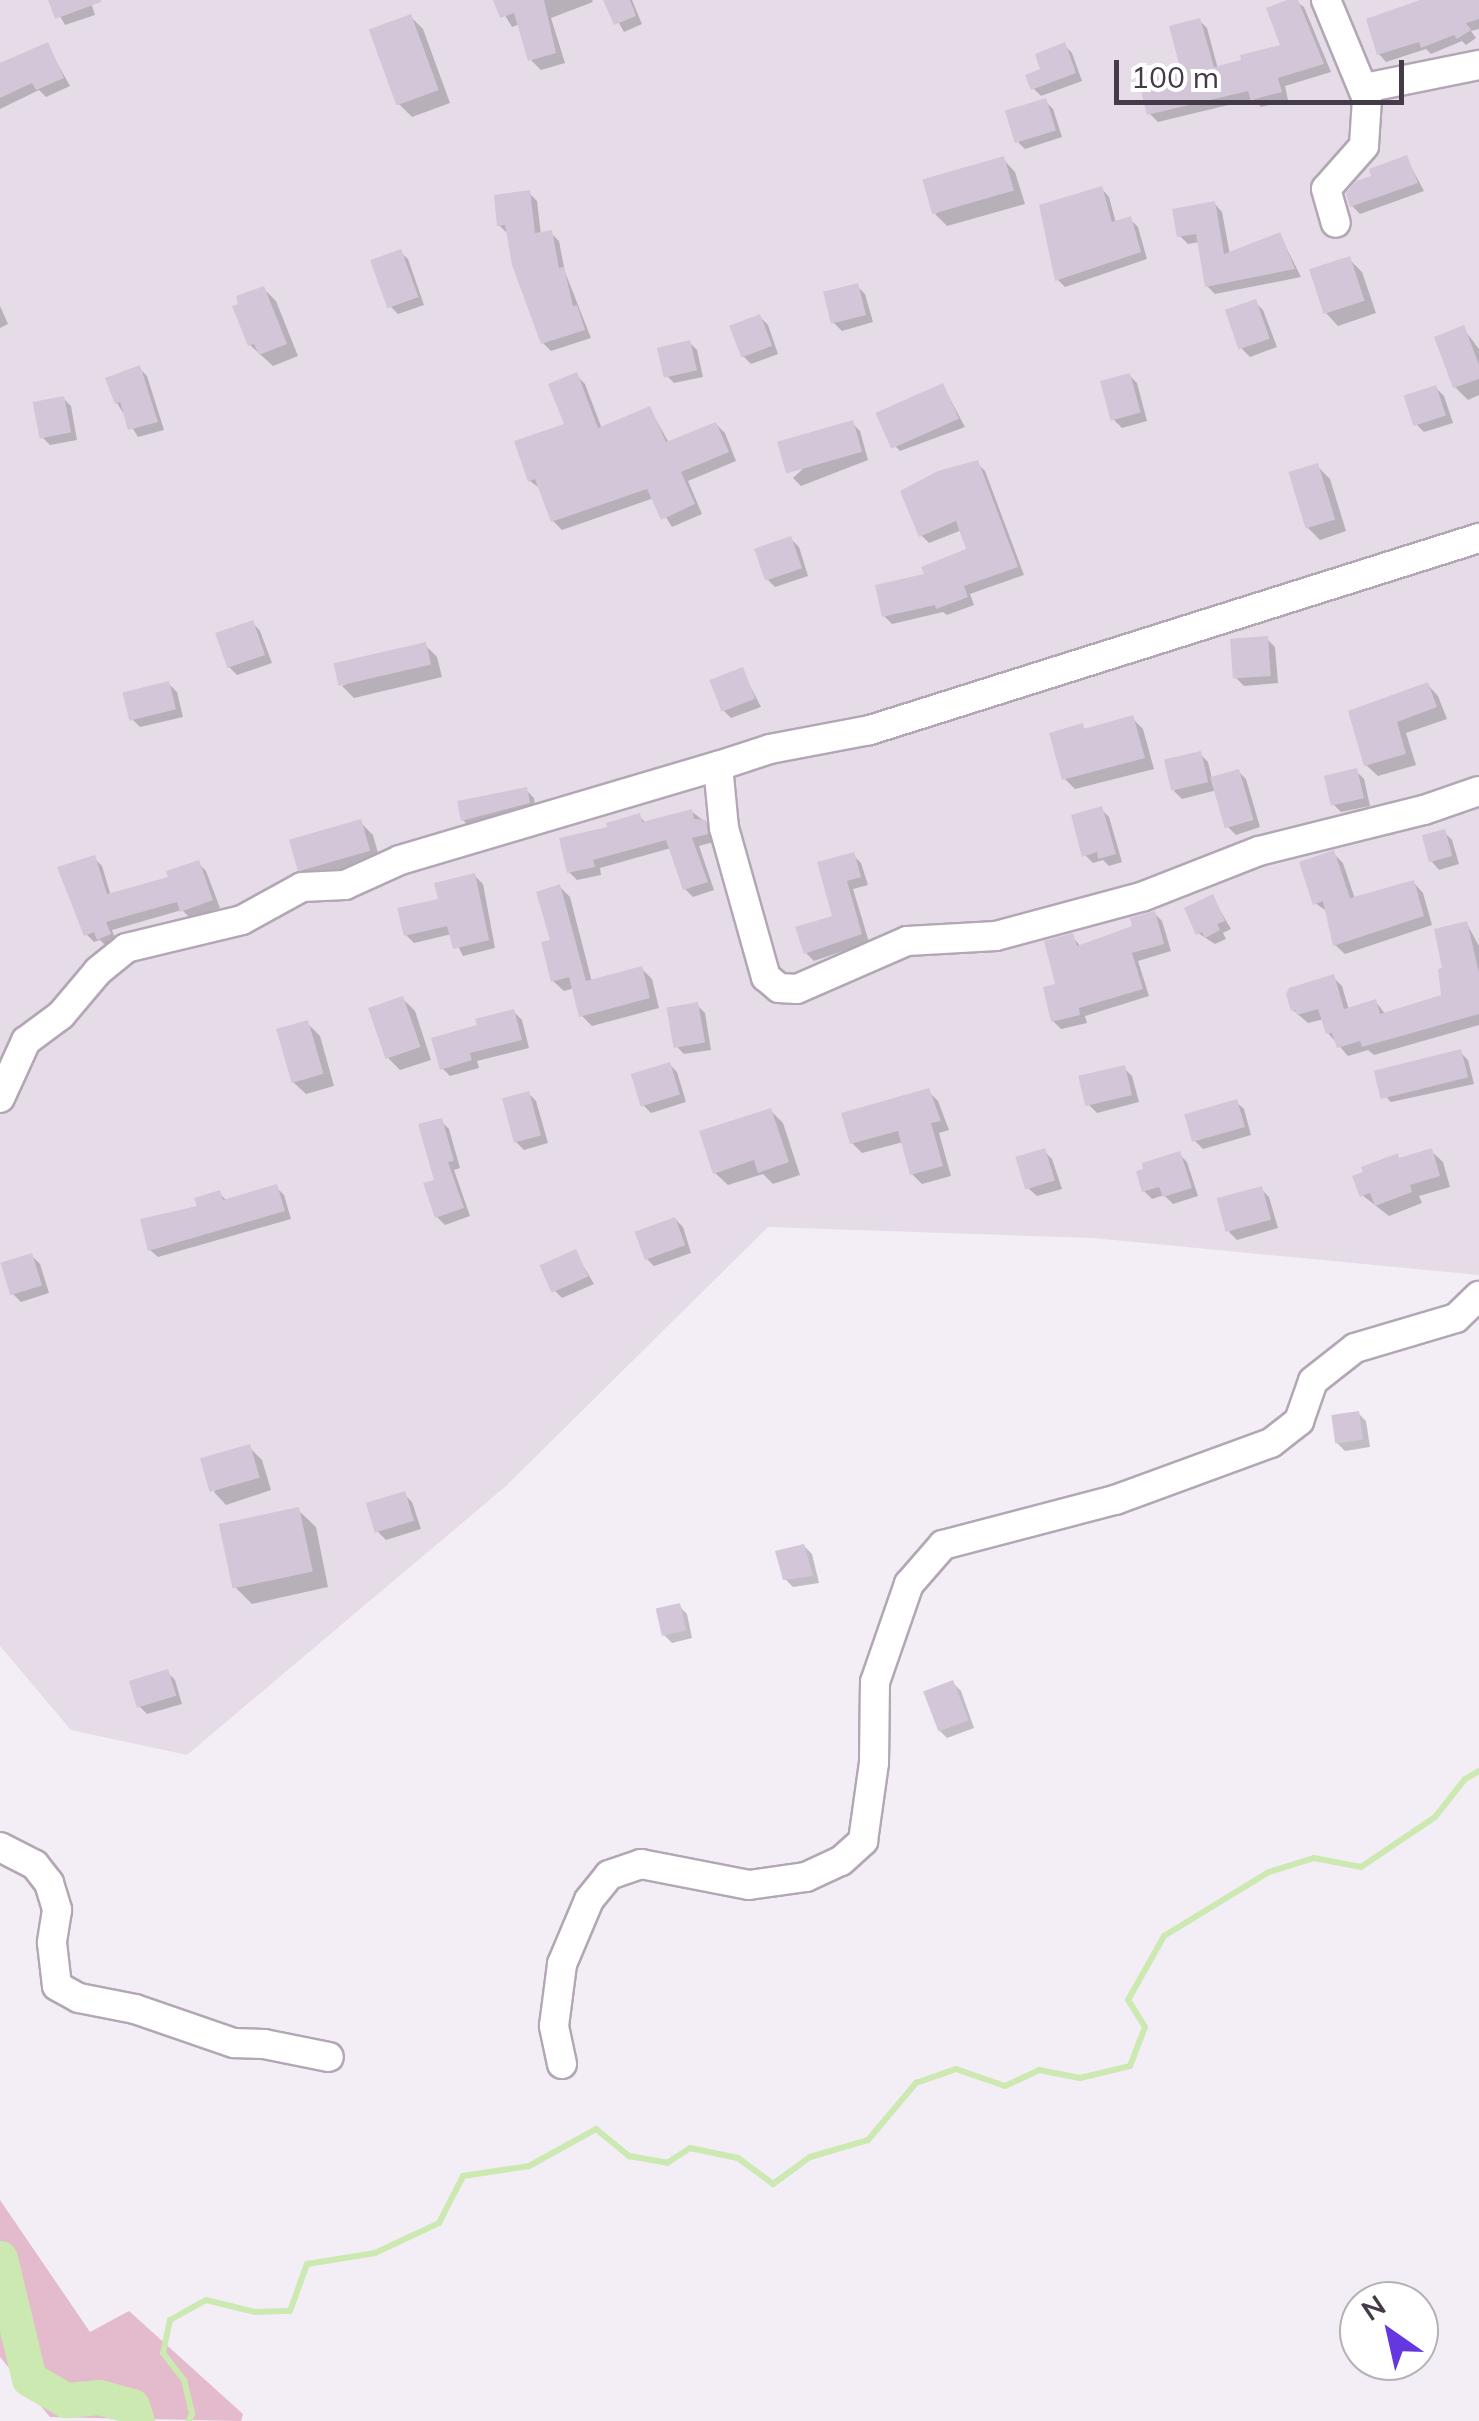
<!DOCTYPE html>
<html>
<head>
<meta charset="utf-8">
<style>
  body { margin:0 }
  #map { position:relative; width:1479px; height:2421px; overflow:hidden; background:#f3edf5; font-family:Mulish,sans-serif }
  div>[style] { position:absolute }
  .residential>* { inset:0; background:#e5dce8 }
  .green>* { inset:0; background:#e3bbcd }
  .shadow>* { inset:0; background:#0003 }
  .stream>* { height:6px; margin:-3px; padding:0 3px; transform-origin:3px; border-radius:3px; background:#cce9b1 }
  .river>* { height:35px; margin:-17.5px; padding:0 17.5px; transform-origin:17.5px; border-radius:17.5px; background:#cce9b1 }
  .building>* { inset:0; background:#d3c6d8; transform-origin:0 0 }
  .roads { filter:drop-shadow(2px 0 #b3a7b6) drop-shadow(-2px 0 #b3a7b6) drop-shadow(0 2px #b3a7b6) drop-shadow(0 -2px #b3a7b6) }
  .minor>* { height:28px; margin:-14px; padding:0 14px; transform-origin:14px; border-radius:14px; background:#fff }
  span { translate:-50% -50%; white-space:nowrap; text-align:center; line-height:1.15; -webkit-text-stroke:8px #fff; paint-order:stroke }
  .north { position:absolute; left:1339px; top:2281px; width:100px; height:100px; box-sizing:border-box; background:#fff; border:2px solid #b5b1b6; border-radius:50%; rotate:326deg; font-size:28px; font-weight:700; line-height:40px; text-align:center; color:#453b48 }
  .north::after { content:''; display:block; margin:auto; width:35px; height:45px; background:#6437e1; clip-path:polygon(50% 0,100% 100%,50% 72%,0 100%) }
  .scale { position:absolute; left:1114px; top:60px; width:290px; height:45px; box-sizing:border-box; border:5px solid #453b48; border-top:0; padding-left:12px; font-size:30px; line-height:35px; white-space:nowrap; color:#453b48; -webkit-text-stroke:8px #fff; paint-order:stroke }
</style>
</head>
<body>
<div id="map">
  <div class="residential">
    <i style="clip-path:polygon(0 0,1479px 0,1479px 1275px,1093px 1238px,768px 1227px,506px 1486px,187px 1755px,71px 1730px,0 1646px)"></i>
  </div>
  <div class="green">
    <i style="clip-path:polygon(0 2200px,90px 2332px,129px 2311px,243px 2414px,241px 2421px,50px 2417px,0 2357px)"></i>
  </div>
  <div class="shadow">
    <i style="clip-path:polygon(51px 0,90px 0,95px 15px,65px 25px)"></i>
    <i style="clip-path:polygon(496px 0,592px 0,593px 2px,551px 18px,565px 63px,541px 70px,531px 60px,520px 24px,512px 27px)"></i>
    <i style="clip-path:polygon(606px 0,632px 0,642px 24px,624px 32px)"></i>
    <i style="clip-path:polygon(1294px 0,1304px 7px,1331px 72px,1285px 86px,1288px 100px,1261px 107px,1253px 99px,1158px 122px,1150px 114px,1184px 73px,1199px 20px,1207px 28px,1218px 69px,1283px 47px)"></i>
    <i style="clip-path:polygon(1424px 0,1479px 0,1479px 29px,1471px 31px,1476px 38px,1466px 45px,1462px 41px,1431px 54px,1426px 49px,1386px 62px,1379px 54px)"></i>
    <i style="clip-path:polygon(411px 17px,423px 29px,450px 103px,412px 117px,399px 104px)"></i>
    <i style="clip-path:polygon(47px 45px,70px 86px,46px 97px,39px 90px,0 109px,0 63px)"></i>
    <i style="clip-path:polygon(1064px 45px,1072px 53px,1082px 81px,1041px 96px,1033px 88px)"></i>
    <i style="clip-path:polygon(1045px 101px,1053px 109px,1062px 137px,1025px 149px,1017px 141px)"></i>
    <i style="clip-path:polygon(1406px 157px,1424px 191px,1360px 214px,1352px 206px)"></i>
    <i style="clip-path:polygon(1003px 159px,1015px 172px,1025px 204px,947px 226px,935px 214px)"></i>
    <i style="clip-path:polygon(1102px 189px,1109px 197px,1116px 223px,1130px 219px,1138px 227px,1147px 259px,1065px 287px,1058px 280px)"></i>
    <i style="clip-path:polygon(529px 193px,537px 201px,541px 235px,551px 233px,559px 241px,565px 272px,591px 338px,551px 351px,543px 343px,507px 233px,499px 225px)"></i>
    <i style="clip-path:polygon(1215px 204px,1222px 212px,1230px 255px,1280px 235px,1301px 277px,1215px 294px,1207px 286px,1200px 242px,1188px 244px,1180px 236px)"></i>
    <i style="clip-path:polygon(400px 252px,408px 259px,424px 305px,398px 314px,390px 306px)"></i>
    <i style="clip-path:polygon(1349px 259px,1362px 272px,1376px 313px,1338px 326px,1326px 313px)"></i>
    <i style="clip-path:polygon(857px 286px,865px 294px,873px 322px,842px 331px,834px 323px)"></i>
    <i style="clip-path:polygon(263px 288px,276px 301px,298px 356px,273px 366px,250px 345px)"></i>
    <i style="clip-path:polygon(1255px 302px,1263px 310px,1277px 347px,1250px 357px,1242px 349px)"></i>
    <i style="clip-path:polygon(0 306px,8px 324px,0 328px)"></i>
    <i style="clip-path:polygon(760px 317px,768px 325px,778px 354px,751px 364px,743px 356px)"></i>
    <i style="clip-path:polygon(1463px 328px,1479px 349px,1479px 395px,1468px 400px,1455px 387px)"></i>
    <i style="clip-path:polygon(689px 342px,697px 350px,703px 377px,674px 383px,666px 375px)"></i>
    <i style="clip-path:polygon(139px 368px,147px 376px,164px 430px,138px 437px,117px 403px)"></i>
    <i style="clip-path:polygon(576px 375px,585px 384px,602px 429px,650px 409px,669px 443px,716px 424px,725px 433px,736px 461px,688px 481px,702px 514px,672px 527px,654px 498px,562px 530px,553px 521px,541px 489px,530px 481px,567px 426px)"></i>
    <i style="clip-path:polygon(1129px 375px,1137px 383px,1147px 421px,1122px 428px,1114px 420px)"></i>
    <i style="clip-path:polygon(943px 386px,965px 427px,900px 451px,892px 443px)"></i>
    <i style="clip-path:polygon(1436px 388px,1444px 396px,1453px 423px,1424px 432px,1416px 424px)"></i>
    <i style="clip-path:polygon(63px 398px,71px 406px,77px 440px,50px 445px,42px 437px)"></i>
    <i style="clip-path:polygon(852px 423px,860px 431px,868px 460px,801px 486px,793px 478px)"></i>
    <i style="clip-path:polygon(977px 463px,985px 471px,1024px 575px,970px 594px,974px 605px,947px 615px,943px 612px,892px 624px,884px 616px,927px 575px,970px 551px,962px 530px,929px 543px,921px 535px)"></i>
    <i style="clip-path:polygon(1317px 466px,1330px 479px,1346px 531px,1320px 540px,1307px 527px)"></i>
    <i style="clip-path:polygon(791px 539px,799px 547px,808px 576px,775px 587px,767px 579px)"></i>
    <i style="clip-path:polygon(253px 623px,260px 631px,272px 663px,237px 675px,229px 667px)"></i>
    <i style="clip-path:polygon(1267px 639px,1275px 647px,1278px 683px,1244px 686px,1236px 678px)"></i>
    <i style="clip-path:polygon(425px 645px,437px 657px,442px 677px,354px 698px,342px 686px)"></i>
    <i style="clip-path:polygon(742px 670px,761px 707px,731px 718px,723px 710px)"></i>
    <i style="clip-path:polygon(169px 684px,177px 692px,183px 717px,140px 727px,132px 719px)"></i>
    <i style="clip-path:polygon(1427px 684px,1438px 696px,1447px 719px,1406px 733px,1416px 765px,1378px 776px,1366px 765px,1351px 713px)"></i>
    <i style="clip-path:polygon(1132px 718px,1143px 729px,1154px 769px,1075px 789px,1064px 778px,1082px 726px,1087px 731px)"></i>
    <i style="clip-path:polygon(1200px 754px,1208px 762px,1212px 779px,1238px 771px,1246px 779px,1260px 827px,1236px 835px,1228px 827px,1217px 790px,1182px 799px,1174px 791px)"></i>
    <i style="clip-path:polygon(1356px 771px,1364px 779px,1370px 806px,1341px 812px,1333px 804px)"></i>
    <i style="clip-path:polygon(526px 790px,534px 798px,536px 811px,471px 828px,463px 820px)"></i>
    <i style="clip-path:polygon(1101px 809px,1109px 817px,1122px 862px,1109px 866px,1103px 860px,1093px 863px,1085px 855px)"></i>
    <i style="clip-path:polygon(691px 811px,712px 827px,714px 842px,699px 846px,714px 890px,693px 897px,685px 889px,671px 848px,600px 868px,601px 875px,577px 880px,569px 872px,610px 829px,639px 816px,646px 823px)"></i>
    <i style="clip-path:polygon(360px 822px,373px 835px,381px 864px,313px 882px,300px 869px)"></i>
    <i style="clip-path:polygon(1444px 832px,1452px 840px,1459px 864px,1439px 870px,1432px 862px)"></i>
    <i style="clip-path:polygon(1333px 853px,1343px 863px,1355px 899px,1414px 883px,1423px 893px,1432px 925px,1345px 954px,1335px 945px,1328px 912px,1315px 903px)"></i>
    <i style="clip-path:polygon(853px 855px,861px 863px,868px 885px,853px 889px,869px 942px,814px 961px,806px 953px,835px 917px)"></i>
    <i style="clip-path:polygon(94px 858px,102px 866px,111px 896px,171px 879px,198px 863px,206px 871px,220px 908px,190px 918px,182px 910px,112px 930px,117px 943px,107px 947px,100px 940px,94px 942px,86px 934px)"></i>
    <i style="clip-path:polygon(475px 876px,483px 884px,495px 948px,463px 956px,452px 934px,414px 943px,406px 935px)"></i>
    <i style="clip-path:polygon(560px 887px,570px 897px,592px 982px,642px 969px,652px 979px,659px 1008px,592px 1026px,582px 1016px,575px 988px,564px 991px,553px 981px)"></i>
    <i style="clip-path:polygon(1212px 897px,1231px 929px,1223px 933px,1226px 939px,1215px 944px,1198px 933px)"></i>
    <i style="clip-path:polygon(1154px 913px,1162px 921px,1171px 951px,1138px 961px,1149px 996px,1085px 1016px,1087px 1023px,1061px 1029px,1053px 1021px,1072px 936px,1081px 947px,1135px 928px)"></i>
    <i style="clip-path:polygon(1467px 924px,1479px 946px,1479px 1025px,1374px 1055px,1368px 1050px,1348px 1056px,1328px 1033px,1324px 1019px,1308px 1023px,1293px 1010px,1333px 977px,1342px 986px,1349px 1010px,1376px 1002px,1386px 1015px,1444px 997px)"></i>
    <i style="clip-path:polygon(403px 999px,415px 1011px,431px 1060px,400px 1070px,388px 1058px)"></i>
    <i style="clip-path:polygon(697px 1005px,705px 1013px,711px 1050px,684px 1054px,676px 1046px)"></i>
    <i style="clip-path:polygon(514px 1012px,522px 1020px,529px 1048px,477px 1061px,479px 1068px,450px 1076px,442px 1068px,480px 1027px)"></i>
    <i style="clip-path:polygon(307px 1023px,320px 1036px,334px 1086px,306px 1094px,293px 1082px)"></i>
    <i style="clip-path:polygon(1460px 1052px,1468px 1060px,1474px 1084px,1391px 1102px,1383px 1094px)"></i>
    <i style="clip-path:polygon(669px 1064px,677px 1072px,686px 1102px,651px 1113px,643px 1105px)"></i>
    <i style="clip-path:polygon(1124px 1068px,1132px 1076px,1139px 1102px,1097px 1113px,1089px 1105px)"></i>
    <i style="clip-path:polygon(928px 1091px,938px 1101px,949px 1130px,939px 1133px,951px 1176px,922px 1184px,912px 1174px,903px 1142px,862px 1153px,852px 1143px)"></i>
    <i style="clip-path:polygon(528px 1093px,536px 1101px,548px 1143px,524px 1150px,516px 1142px)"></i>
    <i style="clip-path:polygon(1236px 1102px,1244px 1109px,1251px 1135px,1203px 1149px,1195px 1141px)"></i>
    <i style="clip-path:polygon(770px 1110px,783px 1123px,800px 1175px,773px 1184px,763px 1174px,728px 1185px,715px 1173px)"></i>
    <i style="clip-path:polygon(441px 1121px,449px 1129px,460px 1168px,454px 1170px,470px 1216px,445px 1225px,437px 1217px)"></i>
    <i style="clip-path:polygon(1044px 1151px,1052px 1159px,1062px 1189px,1037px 1196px,1029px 1189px)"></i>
    <i style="clip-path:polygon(1431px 1151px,1443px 1162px,1450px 1187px,1419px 1196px,1422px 1203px,1389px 1216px,1362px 1195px,1397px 1156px,1401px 1160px)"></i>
    <i style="clip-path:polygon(1179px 1154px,1187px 1162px,1198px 1196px,1173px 1204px,1164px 1195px,1152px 1199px,1144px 1191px)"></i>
    <i style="clip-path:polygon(276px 1187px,284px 1195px,291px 1219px,158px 1257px,150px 1250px,219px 1193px,227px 1201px)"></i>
    <i style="clip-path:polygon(1261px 1189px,1269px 1197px,1278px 1228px,1237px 1240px,1229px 1232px)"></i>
    <i style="clip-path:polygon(675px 1219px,683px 1227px,691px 1253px,654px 1266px,646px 1258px)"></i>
    <i style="clip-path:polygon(575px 1252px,594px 1284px,562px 1298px,554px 1290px)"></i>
    <i style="clip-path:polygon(32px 1256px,40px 1264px,49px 1293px,21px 1302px,13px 1294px)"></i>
    <i style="clip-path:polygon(1358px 1413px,1366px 1421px,1370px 1447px,1345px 1451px,1337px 1443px)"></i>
    <i style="clip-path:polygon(249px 1447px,262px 1460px,271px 1490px,226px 1505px,214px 1492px)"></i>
    <i style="clip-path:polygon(404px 1494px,412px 1502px,421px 1529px,386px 1540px,378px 1532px)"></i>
    <i style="clip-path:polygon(298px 1510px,316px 1527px,328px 1587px,252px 1604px,234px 1586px)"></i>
    <i style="clip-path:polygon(804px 1546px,812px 1554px,819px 1583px,793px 1587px,785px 1579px)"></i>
    <i style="clip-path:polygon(679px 1606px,687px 1614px,692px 1638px,672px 1643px,664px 1635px)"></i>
    <i style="clip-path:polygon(167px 1672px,175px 1680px,182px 1704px,147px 1714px,139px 1706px)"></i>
    <i style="clip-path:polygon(953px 1683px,961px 1691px,974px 1728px,947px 1738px,939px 1730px)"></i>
  </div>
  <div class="stream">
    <i style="left:189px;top:2421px;width:8px;rotate:-67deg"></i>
    <i style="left:192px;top:2414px;width:35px;rotate:-103deg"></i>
    <i style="left:184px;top:2380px;width:34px;rotate:-128deg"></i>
    <i style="left:163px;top:2353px;width:34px;rotate:-78deg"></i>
    <i style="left:170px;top:2320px;width:41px;rotate:-29.1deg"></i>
    <i style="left:206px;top:2300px;width:50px;rotate:13.8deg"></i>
    <i style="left:255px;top:2312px;width:35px;rotate:-2deg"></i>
    <i style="left:290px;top:2311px;width:50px;rotate:-70.1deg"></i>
    <i style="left:307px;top:2264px;width:69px;rotate:-9.2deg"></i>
    <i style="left:375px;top:2253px;width:71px;rotate:-25.1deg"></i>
    <i style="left:439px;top:2223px;width:53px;rotate:-62.9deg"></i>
    <i style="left:463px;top:2176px;width:67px;rotate:-8.6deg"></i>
    <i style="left:529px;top:2166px;width:77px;rotate:-28.9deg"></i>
    <i style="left:596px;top:2129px;width:43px;rotate:39.3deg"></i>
    <i style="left:629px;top:2156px;width:39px;rotate:10deg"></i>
    <i style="left:667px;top:2163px;width:27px;rotate:-33deg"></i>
    <i style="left:690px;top:2148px;width:49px;rotate:11.8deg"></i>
    <i style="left:738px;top:2158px;width:44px;rotate:36.6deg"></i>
    <i style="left:773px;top:2184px;width:46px;rotate:-36.1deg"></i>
    <i style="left:810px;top:2157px;width:60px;rotate:-16.3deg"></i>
    <i style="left:868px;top:2140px;width:75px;rotate:-49.9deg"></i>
    <i style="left:916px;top:2083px;width:42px;rotate:-19.3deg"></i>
    <i style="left:956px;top:2069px;width:52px;rotate:19.1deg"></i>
    <i style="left:1005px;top:2086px;width:38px;rotate:-25deg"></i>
    <i style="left:1039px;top:2070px;width:42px;rotate:11deg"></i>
    <i style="left:1080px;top:2078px;width:51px;rotate:-13.5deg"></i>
    <i style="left:1130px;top:2066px;width:42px;rotate:-69deg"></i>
    <i style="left:1145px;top:2027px;width:32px;rotate:-122deg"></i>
    <i style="left:1128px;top:2000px;width:73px;rotate:-60.6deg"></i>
    <i style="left:1164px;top:1936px;width:123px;rotate:-31.4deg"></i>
    <i style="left:1269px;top:1872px;width:47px;rotate:-17.3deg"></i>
    <i style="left:1314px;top:1858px;width:48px;rotate:10.8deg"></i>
    <i style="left:1361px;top:1867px;width:89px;rotate:-34deg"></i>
    <i style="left:1435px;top:1817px;width:48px;rotate:-51.7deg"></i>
    <i style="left:1465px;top:1779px;width:16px;rotate:-30deg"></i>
  </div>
  <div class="river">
    <i style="left:0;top:2258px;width:124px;rotate:76.5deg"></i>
    <i style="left:29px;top:2379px;width:43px;rotate:29.6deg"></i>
    <i style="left:66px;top:2400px;width:33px;rotate:-5deg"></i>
    <i style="left:99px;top:2397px;width:34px;rotate:15deg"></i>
    <i style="left:132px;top:2406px;width:16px;rotate:72deg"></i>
  </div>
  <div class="building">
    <i style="clip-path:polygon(48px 0,101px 0,101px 2px,55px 19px)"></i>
    <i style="clip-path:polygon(493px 0,544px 0,556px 53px,528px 61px,514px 13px,500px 18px)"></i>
    <i style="clip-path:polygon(603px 0,630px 0,636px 16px,614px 25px)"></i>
    <i style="clip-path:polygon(1287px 0,1298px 0,1324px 64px,1278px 78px,1282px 92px,1251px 100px,1248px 91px,1147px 115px,1139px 82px,1181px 71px,1169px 26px,1200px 18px,1214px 67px,1241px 60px,1240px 55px,1280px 45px,1266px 8px)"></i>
    <i style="clip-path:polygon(1420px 0,1479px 0,1479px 19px,1466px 23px,1471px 30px,1457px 39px,1454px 35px,1421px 48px,1419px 42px,1377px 55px,1366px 19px)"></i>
    <i style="left:411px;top:14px;width:81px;height:45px;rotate:70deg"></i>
    <i style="clip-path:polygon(48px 42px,64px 78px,36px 90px,32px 83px,0 98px,0 63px)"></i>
    <i style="clip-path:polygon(1065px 42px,1076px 73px,1031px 90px,1025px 75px,1040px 69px,1035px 54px)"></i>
    <i style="left:1046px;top:98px;width:34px;height:43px;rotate:73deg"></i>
    <i style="clip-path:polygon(1407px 155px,1418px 183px,1350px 207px,1346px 193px,1356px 181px,1371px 176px,1369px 169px)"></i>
    <i style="left:1004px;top:156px;width:36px;height:85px;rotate:74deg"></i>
    <i style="clip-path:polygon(1102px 186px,1112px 222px,1131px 216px,1141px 252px,1055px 281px,1039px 205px)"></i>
    <i style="clip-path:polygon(530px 190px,535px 233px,552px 230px,559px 268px,564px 267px,573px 306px,577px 305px,585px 330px,541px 344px,512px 265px,505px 225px,497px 226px,494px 195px)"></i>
    <i style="clip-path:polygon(1215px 201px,1224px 254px,1280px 232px,1295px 269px,1205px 287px,1196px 234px,1177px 237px,1172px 209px)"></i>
    <i style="left:401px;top:249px;width:51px;height:33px;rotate:70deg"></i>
    <i style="left:1350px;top:256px;width:47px;height:43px;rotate:72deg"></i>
    <i style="left:858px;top:283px;width:33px;height:36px;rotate:76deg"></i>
    <i style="clip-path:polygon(264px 286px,287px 344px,259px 355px,254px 344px,248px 346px,232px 306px,238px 304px,236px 296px)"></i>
    <i style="left:1256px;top:299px;width:42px;height:33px;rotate:71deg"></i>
    <i style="left:760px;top:314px;width:34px;height:33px;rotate:69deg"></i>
    <i style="clip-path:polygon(1464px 325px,1479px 365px,1479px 379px,1453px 388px,1434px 337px)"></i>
    <i style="left:690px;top:340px;width:31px;height:34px;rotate:77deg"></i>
    <i style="clip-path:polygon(140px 365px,158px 422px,128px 430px,120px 402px,115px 404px,105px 378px)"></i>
    <i style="clip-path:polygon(577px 372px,598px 428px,650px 406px,666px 442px,716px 422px,729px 452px,681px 472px,695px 504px,661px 520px,647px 489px,551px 522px,535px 479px,528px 482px,514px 441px,564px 424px,548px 384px)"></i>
    <i style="left:1130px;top:373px;width:41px;height:31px;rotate:75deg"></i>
    <i style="left:943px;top:383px;width:39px;height:74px;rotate:66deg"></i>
    <i style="left:1436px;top:385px;width:32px;height:34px;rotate:72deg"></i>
    <i style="left:64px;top:396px;width:37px;height:32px;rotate:79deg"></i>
    <i style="left:853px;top:420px;width:33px;height:79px;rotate:74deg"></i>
    <i style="clip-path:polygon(978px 460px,1018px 567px,964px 586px,968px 597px,936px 609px,935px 605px,882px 617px,875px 585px,924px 574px,921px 567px,966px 549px,956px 521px,919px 537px,900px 491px,938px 471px)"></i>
    <i style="left:1318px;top:463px;width:59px;height:31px;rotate:73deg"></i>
    <i style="left:791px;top:536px;width:34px;height:39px;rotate:71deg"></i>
    <i style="left:253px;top:620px;width:37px;height:40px;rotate:71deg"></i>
    <i style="left:1268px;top:636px;width:40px;height:38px;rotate:86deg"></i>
    <i style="left:426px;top:642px;width:23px;height:95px;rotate:77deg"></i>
    <i style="left:743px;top:667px;width:34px;height:36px;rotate:69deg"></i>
    <i style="left:169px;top:681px;width:29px;height:48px;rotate:76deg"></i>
    <i style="clip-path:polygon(1428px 682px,1437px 707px,1397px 722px,1406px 754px,1364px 766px,1348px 711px)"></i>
    <i style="clip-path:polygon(1133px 715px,1145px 758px,1062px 780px,1049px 733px,1083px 723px,1084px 729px)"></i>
    <i style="left:1201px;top:751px;width:32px;height:38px;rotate:77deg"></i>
    <i style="left:1357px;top:768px;width:31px;height:34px;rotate:77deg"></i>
    <i style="left:1239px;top:769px;width:53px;height:30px;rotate:74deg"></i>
    <i style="clip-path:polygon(527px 787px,530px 803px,461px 821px,457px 801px)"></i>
    <i style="clip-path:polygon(1102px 806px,1116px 854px,1098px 859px,1097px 852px,1082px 857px,1071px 815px)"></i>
    <i style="clip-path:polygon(692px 809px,694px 819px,706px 820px,708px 834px,692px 838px,708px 882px,683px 890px,666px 840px,593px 860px,595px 867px,567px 873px,559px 838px,607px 827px,606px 823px,640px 813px,642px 822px)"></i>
    <i style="left:361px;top:819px;width:33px;height:75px;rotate:74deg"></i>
    <i style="left:1445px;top:829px;width:28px;height:24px;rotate:75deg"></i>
    <i style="clip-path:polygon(1334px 850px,1350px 898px,1414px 880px,1424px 916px,1333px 946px,1323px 901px,1313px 905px,1299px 862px)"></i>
    <i style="clip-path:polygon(854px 852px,861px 877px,847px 881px,862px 934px,804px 954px,795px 927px,832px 916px,817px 862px)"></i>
    <i style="clip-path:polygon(95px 855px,107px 894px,168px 877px,166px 871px,199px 860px,213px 900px,180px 912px,177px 902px,106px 922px,111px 934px,97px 940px,94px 932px,84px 936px,57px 867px)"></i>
    <i style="clip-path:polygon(475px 873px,489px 940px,453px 949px,447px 926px,404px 936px,397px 908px,438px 899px,434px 883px)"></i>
    <i style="clip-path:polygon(560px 884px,586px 981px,642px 966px,650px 998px,579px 1017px,569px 977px,551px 982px,541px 942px,550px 940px,536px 892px)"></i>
    <i style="clip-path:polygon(1213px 894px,1225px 921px,1217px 924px,1220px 930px,1205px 938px,1202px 932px,1196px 935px,1184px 908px)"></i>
    <i style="clip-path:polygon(1155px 911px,1164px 944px,1132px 953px,1143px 989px,1079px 1008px,1080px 1015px,1051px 1022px,1043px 987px,1055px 984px,1044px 941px,1073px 933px,1077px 946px,1132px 926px,1130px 918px)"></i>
    <i style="clip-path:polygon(1467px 921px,1479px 973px,1479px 1014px,1362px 1047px,1360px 1041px,1337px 1048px,1332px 1033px,1326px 1034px,1318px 1009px,1297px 1015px,1295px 1010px,1291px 1011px,1286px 994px,1289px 988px,1334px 974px,1344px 1009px,1376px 999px,1380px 1014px,1441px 995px,1438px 969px,1442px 968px,1434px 929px)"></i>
    <i style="left:403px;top:996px;width:54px;height:37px;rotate:71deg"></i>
    <i style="left:698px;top:1002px;width:41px;height:32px;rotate:80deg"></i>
    <i style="clip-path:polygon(514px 1009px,522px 1040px,470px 1053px,472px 1060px,440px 1070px,431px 1038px,477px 1025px,475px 1019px)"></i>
    <i style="left:308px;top:1020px;width:56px;height:33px;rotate:74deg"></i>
    <i style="left:1461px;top:1049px;width:29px;height:90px;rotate:76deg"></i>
    <i style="left:670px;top:1062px;width:34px;height:41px;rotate:73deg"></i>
    <i style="left:1125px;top:1065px;width:31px;height:48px;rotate:77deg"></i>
    <i style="clip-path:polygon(929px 1088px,941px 1121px,931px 1123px,943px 1166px,910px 1175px,898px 1131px,850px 1144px,841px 1113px)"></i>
    <i style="left:529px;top:1091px;width:46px;height:28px;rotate:75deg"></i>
    <i style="left:1237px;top:1099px;width:29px;height:55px;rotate:74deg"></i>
    <i style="clip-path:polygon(771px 1108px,789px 1162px,758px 1173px,754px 1160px,713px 1174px,699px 1131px)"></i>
    <i style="clip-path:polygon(442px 1118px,454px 1161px,448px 1162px,464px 1208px,435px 1218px,423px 1183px,434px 1180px,418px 1124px)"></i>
    <i style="left:1045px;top:1148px;width:34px;height:31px;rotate:73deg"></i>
    <i style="clip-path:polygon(1432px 1148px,1440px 1176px,1410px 1185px,1412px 1192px,1375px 1206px,1370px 1193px,1360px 1197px,1352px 1176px,1363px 1172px,1361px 1167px,1398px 1153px,1399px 1158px)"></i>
    <i style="clip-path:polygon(1180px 1151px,1192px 1188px,1163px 1197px,1159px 1187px,1142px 1192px,1136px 1171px,1143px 1169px,1142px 1163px)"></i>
    <i style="clip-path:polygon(277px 1184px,285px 1211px,148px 1251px,140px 1219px,197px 1206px,194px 1198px,220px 1190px,223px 1200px)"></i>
    <i style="left:1262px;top:1186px;width:35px;height:47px;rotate:75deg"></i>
    <i style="left:675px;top:1217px;width:30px;height:43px;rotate:70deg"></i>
    <i style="left:576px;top:1249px;width:30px;height:40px;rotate:66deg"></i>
    <i style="left:32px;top:1253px;width:34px;height:33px;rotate:73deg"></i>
    <i style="left:1359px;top:1411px;width:29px;height:28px;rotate:82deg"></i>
    <i style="left:250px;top:1444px;width:35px;height:52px;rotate:74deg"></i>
    <i style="left:405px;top:1491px;width:31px;height:41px;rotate:73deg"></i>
    <i style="left:299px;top:1507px;width:66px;height:82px;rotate:78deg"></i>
    <i style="clip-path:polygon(804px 1544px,813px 1576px,783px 1580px,775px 1551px)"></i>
    <i style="left:680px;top:1603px;width:28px;height:25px;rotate:77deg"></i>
    <i style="left:168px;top:1669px;width:28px;height:41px;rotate:73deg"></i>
    <i style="left:953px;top:1680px;width:43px;height:32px;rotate:69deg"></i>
  </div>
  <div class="roads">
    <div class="minor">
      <i style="left:1326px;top:0;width:107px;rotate:67.5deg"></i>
      <i style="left:1367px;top:99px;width:47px;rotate:93.7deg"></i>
      <i style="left:1364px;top:146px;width:57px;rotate:131.5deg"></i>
      <i style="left:1326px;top:189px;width:35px;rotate:74deg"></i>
      <i style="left:1365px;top:88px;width:116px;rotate:-11.4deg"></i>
      <i style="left:1479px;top:538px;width:639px;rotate:162.5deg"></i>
      <i style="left:870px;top:730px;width:102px;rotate:169.2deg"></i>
      <i style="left:770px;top:749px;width:55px;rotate:161.9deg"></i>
      <i style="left:718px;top:766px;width:62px;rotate:84.5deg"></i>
      <i style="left:724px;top:828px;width:155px;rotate:74.3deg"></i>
      <i style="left:766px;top:977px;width:17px;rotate:40deg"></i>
      <i style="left:779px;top:988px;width:18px;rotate:3deg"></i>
      <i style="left:797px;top:989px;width:120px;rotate:-23.6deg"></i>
      <i style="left:907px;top:941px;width:89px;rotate:-3.2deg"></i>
      <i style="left:996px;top:936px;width:153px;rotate:-15.1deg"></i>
      <i style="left:1144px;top:896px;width:123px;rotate:-21.4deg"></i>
      <i style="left:1259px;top:851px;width:170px;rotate:-14deg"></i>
      <i style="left:1424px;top:810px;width:58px;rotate:-19.1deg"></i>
      <i style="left:0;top:1098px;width:63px;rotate:-65.5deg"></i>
      <i style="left:26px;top:1041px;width:44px;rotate:-36.6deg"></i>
      <i style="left:61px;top:1015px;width:57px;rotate:-49.9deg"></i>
      <i style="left:98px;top:971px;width:36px;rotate:-39deg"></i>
      <i style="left:126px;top:948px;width:119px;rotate:-13.6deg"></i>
      <i style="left:242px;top:920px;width:68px;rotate:-28.8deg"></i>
      <i style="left:302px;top:887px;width:43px;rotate:-2.7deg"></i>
      <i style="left:345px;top:885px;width:60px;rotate:-24.4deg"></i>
      <i style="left:400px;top:860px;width:332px;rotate:-16.5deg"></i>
      <i style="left:0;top:1847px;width:39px;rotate:27deg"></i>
      <i style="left:35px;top:1865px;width:23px;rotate:52deg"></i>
      <i style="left:49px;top:1883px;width:28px;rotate:73deg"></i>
      <i style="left:57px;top:1910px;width:33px;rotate:99deg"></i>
      <i style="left:52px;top:1943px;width:43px;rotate:83.4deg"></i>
      <i style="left:57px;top:1986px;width:25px;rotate:29deg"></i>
      <i style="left:79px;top:1998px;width:57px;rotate:11.1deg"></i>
      <i style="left:135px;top:2009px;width:105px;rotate:19deg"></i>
      <i style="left:234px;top:2043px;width:30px;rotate:2deg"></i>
      <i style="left:264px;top:2044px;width:66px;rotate:11.3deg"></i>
      <i style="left:562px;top:2064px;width:39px;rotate:-102deg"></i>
      <i style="left:554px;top:2026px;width:63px;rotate:-82.6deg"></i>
      <i style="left:562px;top:1964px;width:69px;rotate:-67.1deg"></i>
      <i style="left:589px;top:1900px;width:32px;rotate:-51deg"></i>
      <i style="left:609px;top:1875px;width:34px;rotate:-19deg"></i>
      <i style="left:641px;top:1864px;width:110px;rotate:11deg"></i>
      <i style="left:749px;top:1885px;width:58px;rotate:-8deg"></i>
      <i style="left:806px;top:1877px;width:38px;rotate:-25deg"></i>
      <i style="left:841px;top:1861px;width:30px;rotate:-42deg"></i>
      <i style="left:863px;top:1841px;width:79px;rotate:-82deg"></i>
      <i style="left:874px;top:1763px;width:81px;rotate:-89.3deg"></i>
      <i style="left:875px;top:1682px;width:104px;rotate:-70.9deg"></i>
      <i style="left:909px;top:1584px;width:52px;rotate:-48.9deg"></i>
      <i style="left:943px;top:1545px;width:178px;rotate:-14.7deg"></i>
      <i style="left:1115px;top:1500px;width:166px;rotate:-20.1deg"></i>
      <i style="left:1271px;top:1443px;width:36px;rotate:-38deg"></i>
      <i style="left:1299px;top:1421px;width:42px;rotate:-70.7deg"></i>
      <i style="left:1313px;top:1381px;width:53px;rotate:-38.2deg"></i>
      <i style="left:1355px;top:1348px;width:105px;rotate:-16.5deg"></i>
      <i style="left:1456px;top:1318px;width:32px;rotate:-44deg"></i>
    </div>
  </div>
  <div class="north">N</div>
  <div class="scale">100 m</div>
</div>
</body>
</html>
